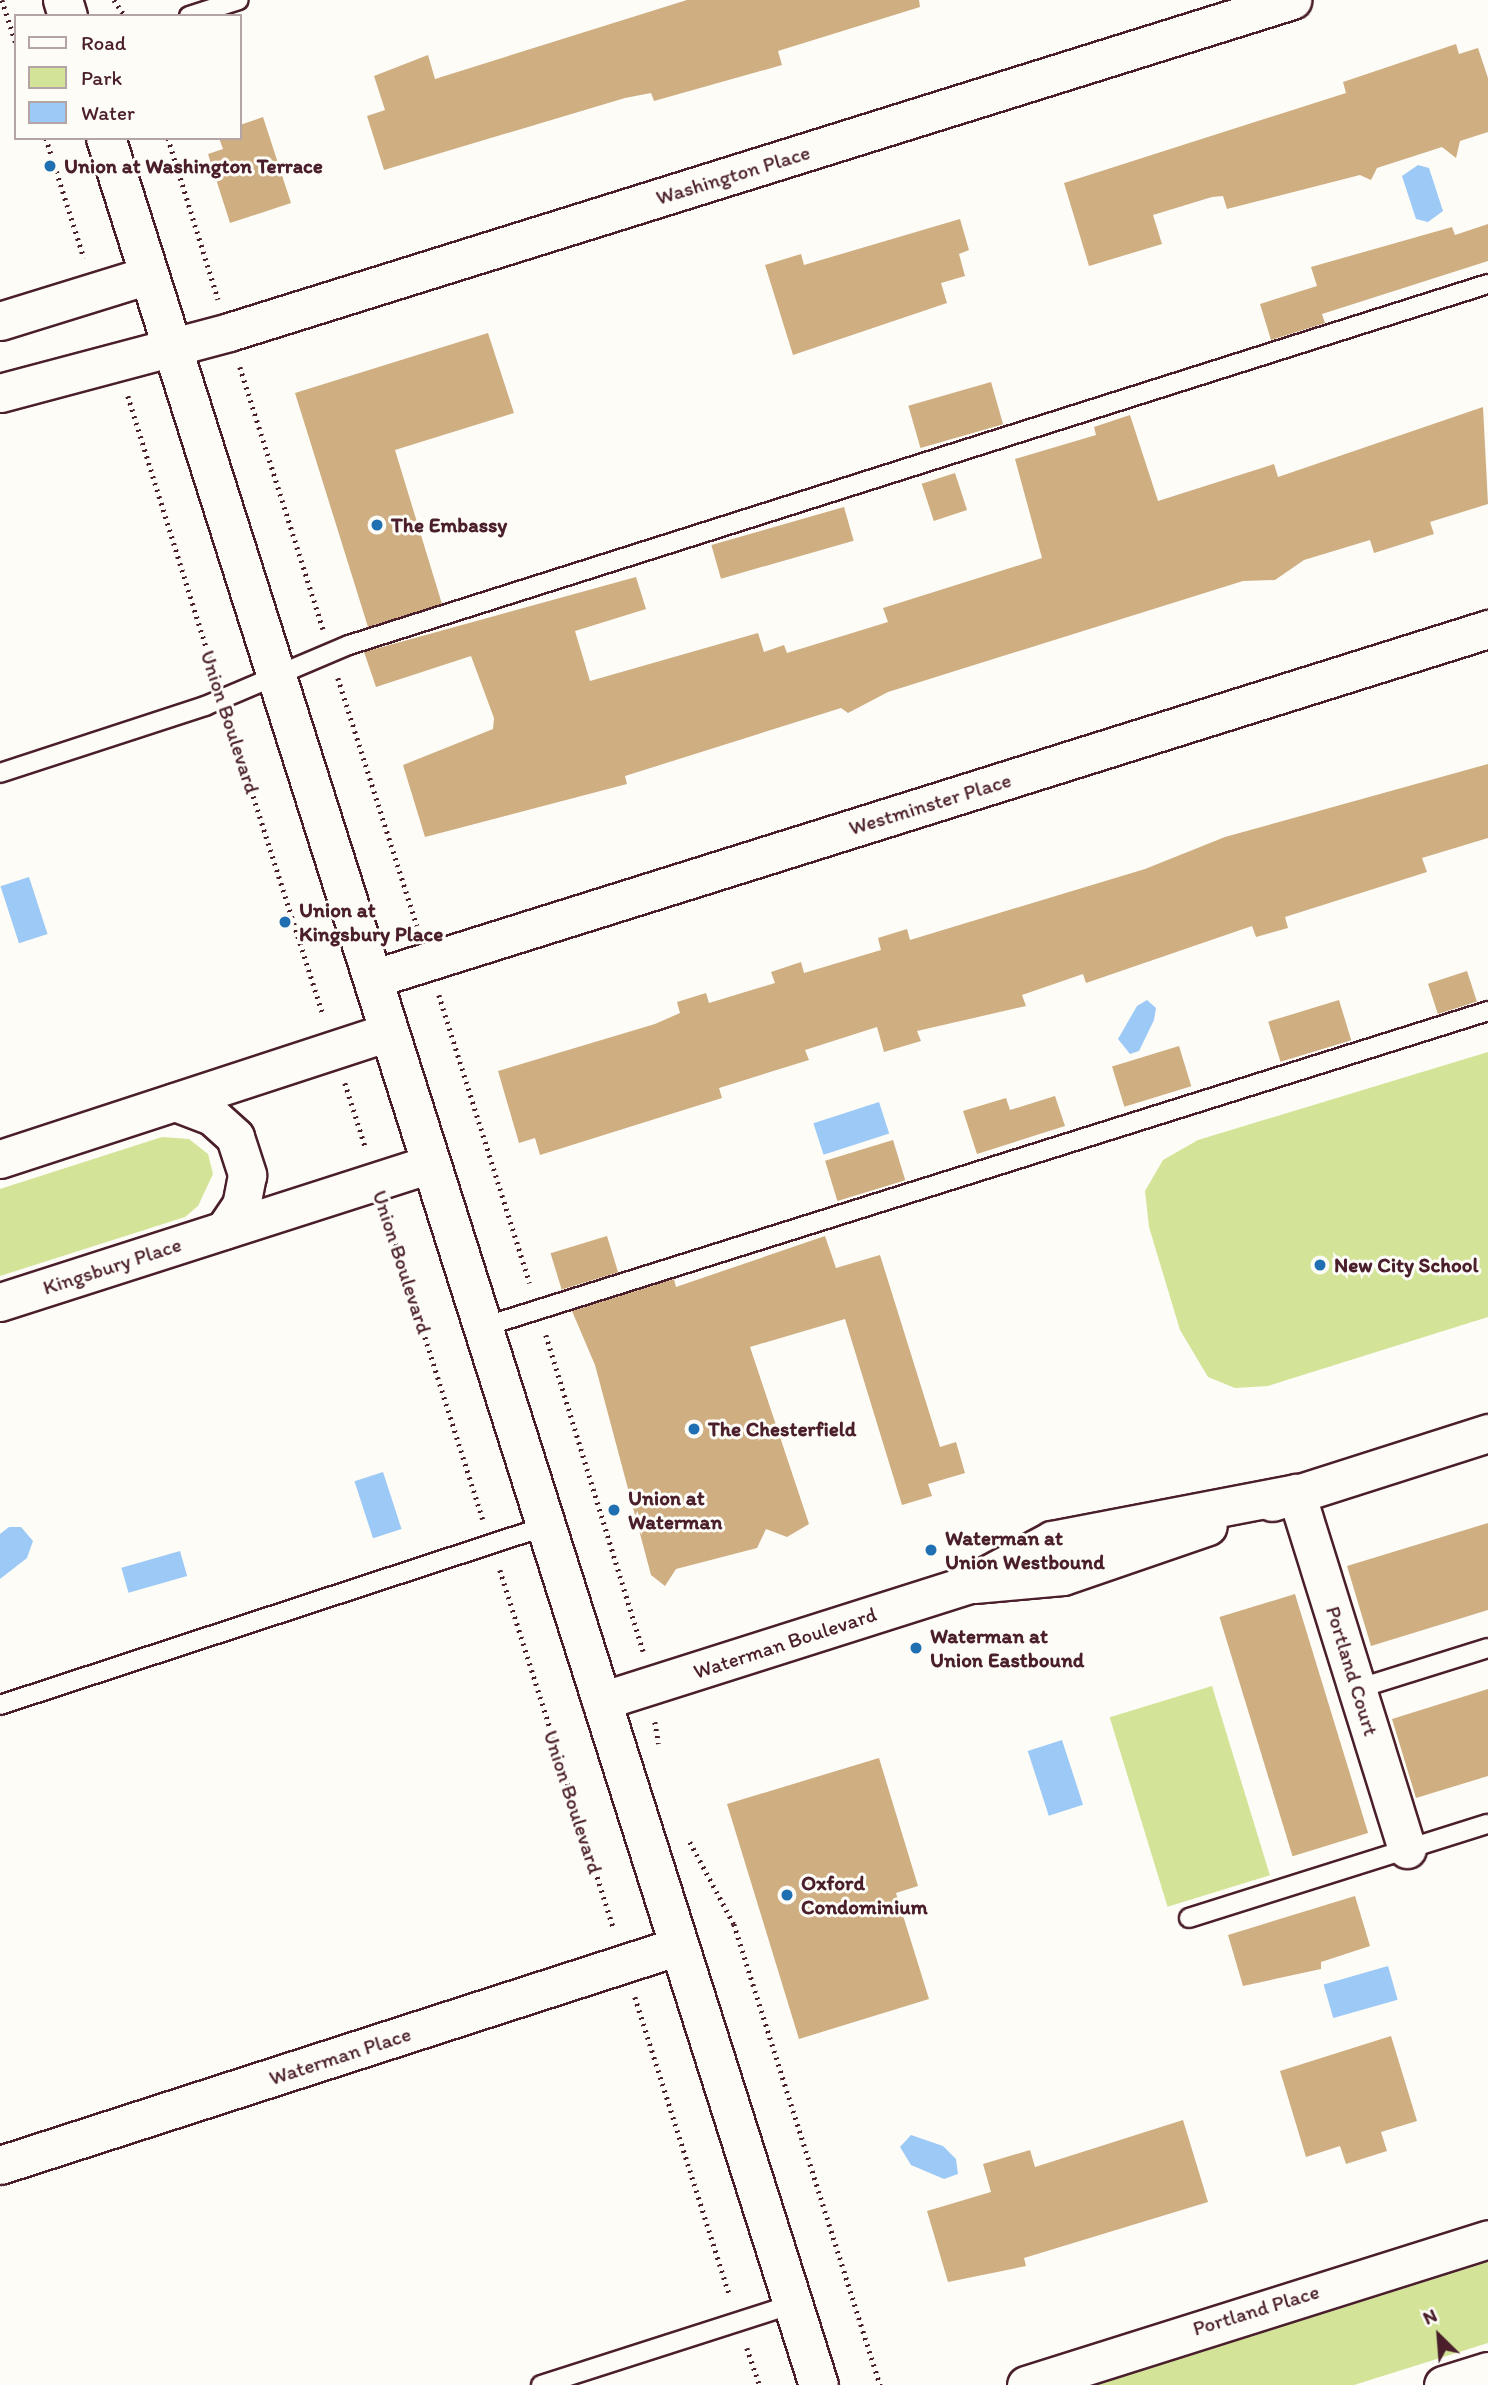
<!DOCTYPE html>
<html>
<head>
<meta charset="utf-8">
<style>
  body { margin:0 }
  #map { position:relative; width:1488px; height:2385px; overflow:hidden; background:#fdfcf7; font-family:Itim,sans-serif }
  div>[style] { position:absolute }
  .green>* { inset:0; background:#d3e498; transform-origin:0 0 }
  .water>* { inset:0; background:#9cc9f6; transform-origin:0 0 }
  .building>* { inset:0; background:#cfae82; transform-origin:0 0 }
  .path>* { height:4.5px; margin-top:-2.25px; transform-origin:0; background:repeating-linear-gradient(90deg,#4a1f2b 0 2px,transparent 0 7px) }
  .roads { filter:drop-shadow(2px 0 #4a1f2b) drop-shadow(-2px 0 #4a1f2b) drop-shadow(0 2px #4a1f2b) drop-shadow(0 -2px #4a1f2b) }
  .service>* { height:18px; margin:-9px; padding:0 9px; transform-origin:9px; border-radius:9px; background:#fdfcf7 }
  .minor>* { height:37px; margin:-18.5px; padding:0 18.5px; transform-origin:18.5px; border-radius:18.5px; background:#fdfcf7 }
  .secondary>* { height:38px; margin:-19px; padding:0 19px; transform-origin:19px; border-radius:19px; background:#fdfcf7 }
  .dots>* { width:19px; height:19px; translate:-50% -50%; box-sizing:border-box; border:4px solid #fdfcf7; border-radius:50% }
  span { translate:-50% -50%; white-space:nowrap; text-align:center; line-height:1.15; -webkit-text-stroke:6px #fdfcf7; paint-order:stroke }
  .poi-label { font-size:21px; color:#4a1f2b; font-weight:700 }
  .left { translate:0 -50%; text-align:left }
  .street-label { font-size:21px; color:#4a1f2b }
  .legend { position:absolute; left:14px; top:14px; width:228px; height:126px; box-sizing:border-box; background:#fdfcf7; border:2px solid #b5a4a5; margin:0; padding:9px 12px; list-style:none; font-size:21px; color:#4a1f2b }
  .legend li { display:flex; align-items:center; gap:14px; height:35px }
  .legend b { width:35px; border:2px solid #b5a4a5 }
  .north { position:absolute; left:1404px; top:2301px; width:70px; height:70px; -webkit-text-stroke:5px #fdfcf7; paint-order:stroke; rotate:335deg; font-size:19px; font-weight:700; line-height:28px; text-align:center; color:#4a1f2b }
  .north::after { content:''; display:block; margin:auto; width:24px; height:32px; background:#4a1f2b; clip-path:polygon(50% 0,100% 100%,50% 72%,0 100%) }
</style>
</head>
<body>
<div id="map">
  <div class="green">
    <i style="clip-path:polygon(1488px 1052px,1488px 1317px,1268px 1386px,1235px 1388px,1208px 1377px,1180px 1330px,1149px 1227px,1145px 1191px,1163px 1160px,1198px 1140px)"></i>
    <i style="clip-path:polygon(162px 1137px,189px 1139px,208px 1154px,213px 1174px,198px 1206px,185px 1217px,0 1276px,0 1189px)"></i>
    <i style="left:1212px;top:1686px;width:198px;height:107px;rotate:73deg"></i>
    <i style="clip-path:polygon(1488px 2262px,1488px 2343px,1354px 2385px,1097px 2385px)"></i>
  </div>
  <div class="water">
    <i style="clip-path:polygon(1418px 165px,1429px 168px,1443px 211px,1428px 222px,1416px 219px,1402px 176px)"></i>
    <i style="left:29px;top:877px;width:60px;height:30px;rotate:72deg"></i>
    <i style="clip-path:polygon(1147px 1000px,1156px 1008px,1154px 1020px,1139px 1051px,1130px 1054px,1118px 1039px,1137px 1006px)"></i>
    <i style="left:879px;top:1102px;width:33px;height:69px;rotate:72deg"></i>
    <i style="left:383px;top:1472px;width:60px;height:30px;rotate:72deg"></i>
    <i style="clip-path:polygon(9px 1527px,21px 1527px,33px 1541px,27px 1558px,0 1579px,0 1534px)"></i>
    <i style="left:180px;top:1551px;width:26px;height:61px;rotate:74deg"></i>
    <i style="left:1062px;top:1740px;width:68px;height:36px;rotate:72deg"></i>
    <i style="left:1388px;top:1966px;width:35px;height:67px;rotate:74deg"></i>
    <i style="clip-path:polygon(911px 2135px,943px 2146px,956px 2159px,958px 2174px,944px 2179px,911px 2165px,900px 2147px)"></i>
  </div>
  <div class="building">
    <i style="clip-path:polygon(687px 0,919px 0,920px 7px,778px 51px,782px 65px,654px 101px,651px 93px,625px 98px,384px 170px,367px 116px,385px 110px,374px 76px,428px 55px,435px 79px)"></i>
    <i style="clip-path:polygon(1456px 44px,1459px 54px,1478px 48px,1488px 78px,1488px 132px,1460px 141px,1456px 158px,1442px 147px,1377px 168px,1371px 180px,1360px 175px,1227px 209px,1223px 196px,1212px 197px,1153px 215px,1162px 244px,1089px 266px,1064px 183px,1346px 93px,1343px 82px)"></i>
    <i style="clip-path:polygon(263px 117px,291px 203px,230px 223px,208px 154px,223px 149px,219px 138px,240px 138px,240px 125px)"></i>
    <i style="clip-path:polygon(960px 219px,969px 250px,959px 254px,965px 276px,941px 283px,947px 303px,793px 355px,765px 265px,801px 254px,804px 265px)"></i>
    <i style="clip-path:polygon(1488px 224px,1488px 261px,1322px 314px,1325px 323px,1271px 340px,1260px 304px,1317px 286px,1311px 267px,1452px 227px,1455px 235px)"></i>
    <i style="clip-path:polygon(488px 333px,514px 413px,395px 450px,442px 604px,368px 627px,295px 393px)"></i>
    <i style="left:991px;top:382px;width:44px;height:86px;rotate:74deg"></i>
    <i style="clip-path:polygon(1483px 407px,1488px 504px,1430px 522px,1434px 534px,1374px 553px,1370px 540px,1304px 560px,1275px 580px,1243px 581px,888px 692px,848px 713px,841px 708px,625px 776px,627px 784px,425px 837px,403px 765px,493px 729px,494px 718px,471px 656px,376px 687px,364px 652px,636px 577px,646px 609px,575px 631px,590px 681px,758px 633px,764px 652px,784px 645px,787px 653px,888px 622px,883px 608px,1042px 558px,1015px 459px,1096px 435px,1094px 427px,1130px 415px,1158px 501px,1274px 464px,1278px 477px)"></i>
    <i style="left:955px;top:473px;width:39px;height:35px;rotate:72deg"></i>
    <i style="left:844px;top:507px;width:35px;height:138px;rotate:74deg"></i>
    <i style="clip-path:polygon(1488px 764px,1488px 838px,1422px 858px,1427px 872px,1285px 917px,1288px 928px,1256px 937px,1252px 926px,1086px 983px,1083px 974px,1022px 995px,1026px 1006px,917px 1031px,921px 1041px,884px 1052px,877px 1027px,805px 1050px,809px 1060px,719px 1088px,722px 1098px,540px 1155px,535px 1138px,519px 1143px,498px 1071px,655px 1024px,680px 1013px,677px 1002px,706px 993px,709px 1003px,775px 983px,771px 972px,801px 962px,804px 973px,881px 950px,878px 938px,907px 929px,910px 940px,1145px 869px,1225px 837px)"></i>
    <i style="left:1467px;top:971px;width:32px;height:41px;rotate:72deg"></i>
    <i style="left:1339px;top:1000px;width:42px;height:74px;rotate:73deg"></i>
    <i style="left:1179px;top:1046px;width:42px;height:70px;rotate:73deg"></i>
    <i style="clip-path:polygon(1055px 1096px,1065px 1126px,977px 1154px,963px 1111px,1006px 1098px,1010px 1110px)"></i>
    <i style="left:893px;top:1140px;width:42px;height:71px;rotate:73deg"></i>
    <i style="left:607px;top:1236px;width:38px;height:59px;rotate:73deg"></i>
    <i style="clip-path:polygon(825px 1236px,836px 1268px,880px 1255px,940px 1447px,956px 1442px,965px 1473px,928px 1484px,932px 1496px,902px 1505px,845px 1319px,750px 1347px,809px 1524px,787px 1537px,766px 1529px,757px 1548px,676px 1569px,665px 1586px,651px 1575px,595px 1365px,572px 1311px,674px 1279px,676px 1287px)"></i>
    <i style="clip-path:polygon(1488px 1523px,1488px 1610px,1371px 1646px,1347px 1566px)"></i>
    <i style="left:1295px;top:1594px;width:250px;height:79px;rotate:73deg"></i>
    <i style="clip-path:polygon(1488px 1689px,1488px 1776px,1416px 1798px,1392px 1719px)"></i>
    <i style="clip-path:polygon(879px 1758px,918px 1886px,896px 1893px,929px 1999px,799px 2039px,727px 1804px)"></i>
    <i style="clip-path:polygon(1355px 1896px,1370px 1946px,1321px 1962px,1321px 1969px,1243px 1986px,1228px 1935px)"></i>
    <i style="clip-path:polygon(1391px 2036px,1417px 2121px,1381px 2132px,1387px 2151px,1346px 2164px,1340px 2146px,1306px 2157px,1280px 2071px)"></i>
    <i style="clip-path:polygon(1183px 2120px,1208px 2202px,1024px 2258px,1026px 2266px,948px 2282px,927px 2211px,991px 2192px,983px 2164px,1030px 2150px,1035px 2167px)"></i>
  </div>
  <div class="path">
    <i style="left:2px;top:0;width:45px;rotate:72deg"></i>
    <i style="left:114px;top:0;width:19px;rotate:55deg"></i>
    <i style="left:46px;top:138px;width:126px;rotate:72.4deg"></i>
    <i style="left:168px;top:138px;width:169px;rotate:72.7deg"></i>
    <i style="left:240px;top:367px;width:275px;rotate:72.4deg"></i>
    <i style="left:128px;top:396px;width:292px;rotate:72.7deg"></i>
    <i style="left:338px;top:678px;width:260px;rotate:72.3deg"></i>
    <i style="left:230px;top:723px;width:306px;rotate:72.3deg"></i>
    <i style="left:439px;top:995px;width:302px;rotate:72.5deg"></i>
    <i style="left:345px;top:1083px;width:69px;rotate:72.3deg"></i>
    <i style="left:387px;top:1217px;width:317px;rotate:72.4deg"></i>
    <i style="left:546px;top:1335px;width:331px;rotate:72.9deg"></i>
    <i style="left:500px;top:1570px;width:377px;rotate:72.4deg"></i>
    <i style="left:655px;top:1722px;width:22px;rotate:80deg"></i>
    <i style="left:690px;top:1842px;width:93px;rotate:61.8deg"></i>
    <i style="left:734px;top:1924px;width:484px;rotate:72.4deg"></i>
    <i style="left:635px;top:1997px;width:314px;rotate:72.4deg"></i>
    <i style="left:747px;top:2348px;width:39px;rotate:71deg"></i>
  </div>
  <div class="roads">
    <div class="service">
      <i style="left:189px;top:16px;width:52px;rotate:-17.7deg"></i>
      <i style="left:0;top:773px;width:216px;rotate:-18.1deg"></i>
      <i style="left:205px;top:706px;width:156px;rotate:-23deg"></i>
      <i style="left:349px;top:645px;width:1195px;rotate:-17.59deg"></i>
      <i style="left:483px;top:1327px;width:1054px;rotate:-17.45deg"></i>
      <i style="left:1357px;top:1689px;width:137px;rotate:-17.4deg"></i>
      <i style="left:0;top:1705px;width:575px;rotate:-18.15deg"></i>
      <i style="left:1189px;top:1918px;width:313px;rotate:-17.5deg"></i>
      <i style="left:541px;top:2385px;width:265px;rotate:-17.8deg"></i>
    </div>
    <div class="minor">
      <i style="left:0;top:321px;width:156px;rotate:-17.2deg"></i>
      <i style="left:0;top:393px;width:237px;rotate:-14.9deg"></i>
      <i style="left:229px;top:332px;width:1114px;rotate:-17.34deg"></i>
      <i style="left:372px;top:979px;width:1170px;rotate:-17.41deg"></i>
      <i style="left:175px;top:1102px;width:40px;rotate:21deg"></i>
      <i style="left:212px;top:1116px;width:31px;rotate:42deg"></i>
      <i style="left:235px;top:1137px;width:40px;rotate:72deg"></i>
      <i style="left:247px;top:1175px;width:31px;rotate:101deg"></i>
      <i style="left:241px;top:1205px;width:30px;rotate:124deg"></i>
      <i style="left:0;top:1159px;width:409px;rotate:-18.1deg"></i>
      <i style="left:0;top:1302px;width:453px;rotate:-17.8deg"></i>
      <i style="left:1296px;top:1493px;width:373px;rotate:72.7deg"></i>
      <i style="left:1272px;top:1502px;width:227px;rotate:-17.7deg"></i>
      <i style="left:974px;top:1584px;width:89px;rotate:-5.1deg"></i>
      <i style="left:1063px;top:1576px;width:153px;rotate:-19deg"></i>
      <i style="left:601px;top:1701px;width:387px;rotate:-17.6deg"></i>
      <i style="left:970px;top:1584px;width:93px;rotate:-28.2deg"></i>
      <i style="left:1052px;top:1540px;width:248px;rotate:-10.9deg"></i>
      <i style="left:0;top:2165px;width:713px;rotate:-17.88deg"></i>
      <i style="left:1026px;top:2385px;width:485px;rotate:-17.5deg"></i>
      <i style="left:1443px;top:2385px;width:47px;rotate:-17.3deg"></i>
    </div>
    <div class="secondary">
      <i style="left:63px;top:0;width:17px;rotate:73deg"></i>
      <i style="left:106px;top:138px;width:2357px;rotate:72.4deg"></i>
    </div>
  </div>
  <div class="dots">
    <i style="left:50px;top:166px;background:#1f6fb2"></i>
    <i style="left:377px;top:525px;background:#1f6fb2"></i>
    <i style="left:285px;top:922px;background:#1f6fb2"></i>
    <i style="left:1320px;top:1265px;background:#1f6fb2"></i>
    <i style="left:694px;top:1429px;background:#1f6fb2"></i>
    <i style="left:614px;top:1510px;background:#1f6fb2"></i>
    <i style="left:931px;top:1550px;background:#1f6fb2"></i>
    <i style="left:916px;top:1648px;background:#1f6fb2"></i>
    <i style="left:787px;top:1895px;background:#1f6fb2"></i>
  </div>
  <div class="poi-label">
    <span class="left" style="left:64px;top:166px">Union at Washington Terrace</span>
    <span class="left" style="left:391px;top:525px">The Embassy</span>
    <span class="left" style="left:299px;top:922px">Union at<br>Kingsbury Place</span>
    <span class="left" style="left:1334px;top:1265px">New City School</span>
    <span class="left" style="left:708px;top:1429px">The Chesterfield</span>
    <span class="left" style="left:628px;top:1510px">Union at<br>Waterman</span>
    <span class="left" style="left:945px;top:1550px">Waterman at<br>Union Westbound</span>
    <span class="left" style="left:930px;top:1648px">Waterman at<br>Union Eastbound</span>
    <span class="left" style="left:801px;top:1895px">Oxford<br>Condominium</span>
  </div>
  <div class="street-label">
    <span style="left:733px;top:175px;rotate:-17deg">Washington Place</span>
    <span style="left:230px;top:722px;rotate:72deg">Union Boulevard</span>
    <span style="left:930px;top:804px;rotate:-17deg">Westminster Place</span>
    <span style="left:402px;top:1262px;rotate:72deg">Union Boulevard</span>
    <span style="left:112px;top:1266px;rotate:-18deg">Kingsbury Place</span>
    <span style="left:785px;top:1643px;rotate:-18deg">Waterman Boulevard</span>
    <span style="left:1352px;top:1671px;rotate:73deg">Portland Court</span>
    <span style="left:573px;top:1802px;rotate:72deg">Union Boulevard</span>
    <span style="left:340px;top:2056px;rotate:-18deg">Waterman Place</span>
    <span style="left:1256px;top:2310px;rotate:-17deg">Portland Place</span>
  </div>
  <ul class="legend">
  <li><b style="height:9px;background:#fdfcf7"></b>Road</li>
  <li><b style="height:19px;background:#d3e498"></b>Park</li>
  <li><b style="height:19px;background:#9cc9f6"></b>Water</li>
  </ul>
  <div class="north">N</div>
</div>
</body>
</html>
